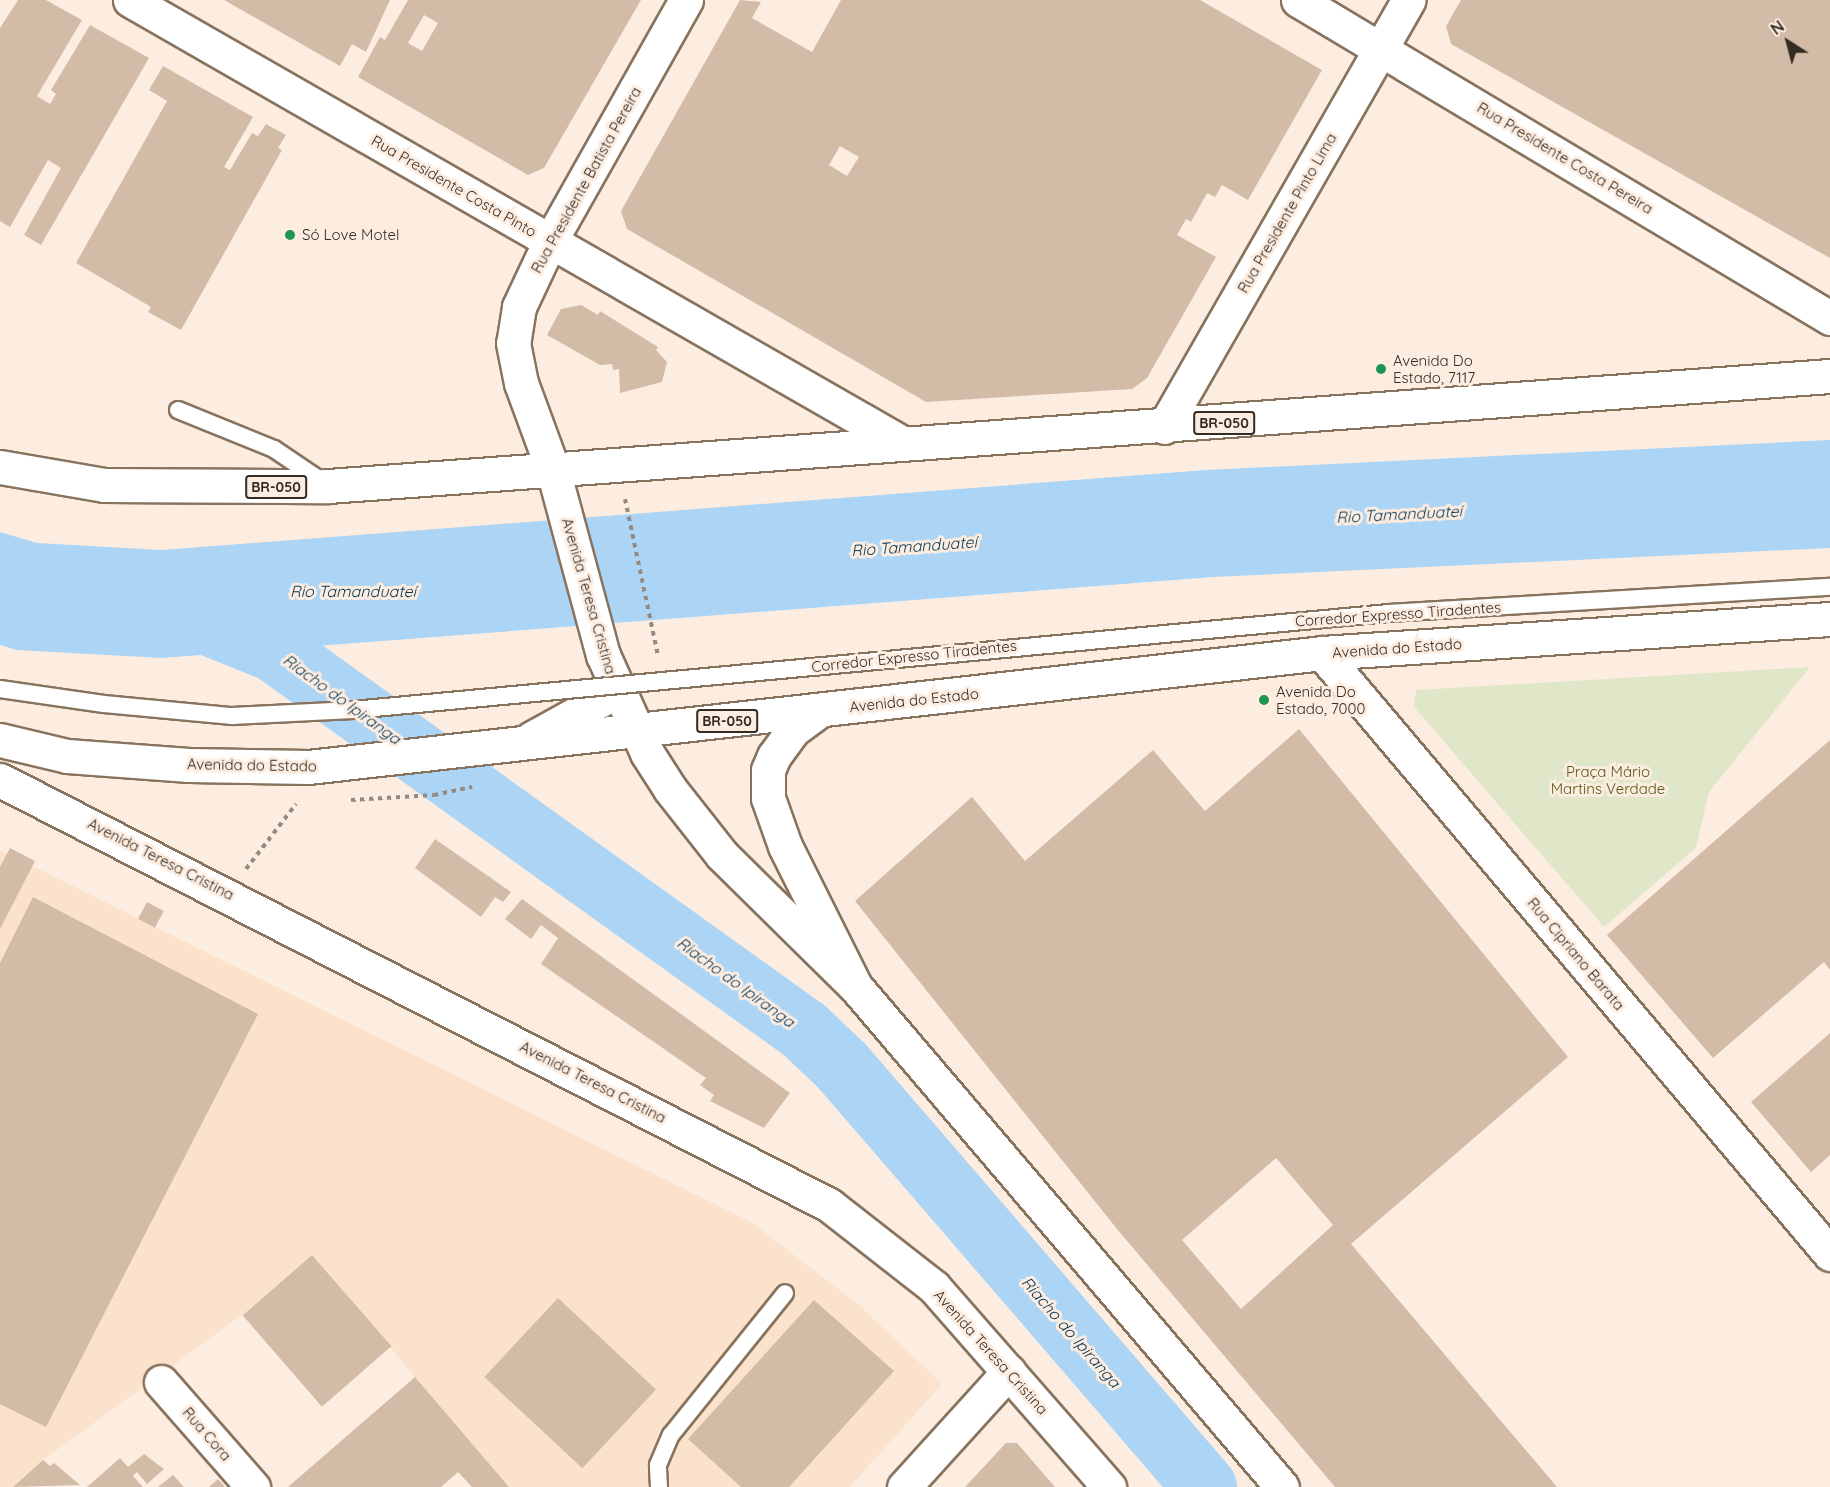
<!DOCTYPE html>
<html>
<head>
<meta charset="utf-8">
<style>
  body { margin:0 }
  #map { position:relative; width:1830px; height:1487px; overflow:hidden; background:#fdede1; font-family:Quicksand,sans-serif }
  div>[style] { position:absolute }
  .built>* { inset:0; background:#fbe2cc }
  .green>* { inset:0; background:#e0e7c9 }
  .water>* { inset:0; background:#abd4f5 }
  .river>* { height:64px; margin:-32px; padding:0 32px; transform-origin:32px; border-radius:32px; background:#abd4f5 }
  .building>* { inset:0; background:#d3bca7; transform-origin:0 0 }
  .path>* { height:4px; margin-top:-2px; transform-origin:0; background:repeating-linear-gradient(90deg,#968a80 0 4.5px,transparent 0 9px) }
  .roads { filter:drop-shadow(2px 0 #88735f) drop-shadow(-2px 0 #88735f) drop-shadow(0 2px #88735f) drop-shadow(0 -2px #88735f) }
  .service>* { height:16px; margin:-8px; padding:0 8px; transform-origin:8px; border-radius:8px; background:#fff }
  .minor>* { height:33px; margin:-16.5px; padding:0 16.5px; transform-origin:16.5px; border-radius:16.5px; background:#fff }
  .secondary>* { height:33px; margin:-16.5px; padding:0 16.5px; transform-origin:16.5px; border-radius:16.5px; background:#fff }
  .trunk>* { height:33px; margin:-16.5px; padding:0 16.5px; transform-origin:16.5px; border-radius:16.5px; background:#fff }
  .bridges { filter:drop-shadow(2px 0 #88735f) drop-shadow(-2px 0 #88735f) drop-shadow(0 2px #88735f) drop-shadow(0 -2px #88735f) }
  .service-bridge>* { height:16px; margin:-8px; padding:0 8px; transform-origin:8px; border-radius:8px; background:#fff }
  .dots>* { width:16px; height:16px; translate:-50% -50%; box-sizing:border-box; border:3px solid #fdede1; border-radius:50% }
  span { translate:-50% -50%; white-space:nowrap; text-align:center; line-height:1.15; -webkit-text-stroke:6px #fdede1; paint-order:stroke }
  .shield-label span { padding:2px 4px; background:#fdede1; border:2px solid; border-radius:4px; -webkit-text-stroke-width:0 }
  .shield-label { font-size:14px; color:#342b23; font-weight:700 }
  .street-label { font-size:15px; color:#342b23 }
  .poi-label { font-size:15px; color:#342b23 }
  .left { translate:0 -50%; text-align:left }
  .park-label { font-size:15px; color:#525c14 }
  .water-label { font-size:16px; color:#033756; font-style:italic }
  .north { position:absolute; left:1758px; top:12px; width:60px; height:60px; -webkit-text-stroke:4px #fdede1; paint-order:stroke; rotate:324deg; font-size:16px; font-weight:700; line-height:24px; text-align:center; color:#342b23 }
  .north::after { content:''; display:block; margin:auto; width:21px; height:27px; background:#342b23; clip-path:polygon(50% 0,100% 100%,50% 72%,0 100%) }
</style>
</head>
<body>
<div id="map">
  <div class="built">
    <i style="clip-path:polygon(0 850px,751px 1222px,858px 1304px,942px 1384px,850px 1487px,508px 1487px,312px 1255px,242px 1315px,43px 1460px,13px 1487px,0 1487px)"></i>
  </div>
  <div class="green">
    <i style="clip-path:polygon(1810px 667px,1709px 792px,1696px 848px,1604px 927px,1414px 707px,1416px 690px)"></i>
  </div>
  <div class="water">
    <i style="clip-path:polygon(1830px 440px,1830px 548px,1213px 577px,161px 658px,17px 650px,0 645px,0 532px,37px 543px,161px 550px,1206px 470px)"></i>
  </div>
  <div class="river">
    <i style="left:190px;top:616px;width:91px;rotate:22deg"></i>
    <i style="left:274px;top:650px;width:652px;rotate:35.64deg"></i>
    <i style="left:804px;top:1030px;width:52px;rotate:43.5deg"></i>
    <i style="left:842px;top:1066px;width:556px;rotate:49.23deg"></i>
  </div>
  <div class="building">
    <i style="clip-path:polygon(18px 0,46px 0,82px 20px,37px 96px,50px 104px,56px 94px,51px 90px,90px 25px,149px 58px,41px 245px,24px 235px,61px 168px,48px 160px,10px 227px,0 221px,0 28px)"></i>
    <i style="clip-path:polygon(224px 0,390px 0,366px 52px,352px 44px,340px 66px)"></i>
    <i style="clip-path:polygon(evenodd,408px 0,641px 0,544px 168px,528px 175px,358px 77px,380px 37px,385px 40px,408px 0,424px 15px,438px 23px,422px 51px,408px 43px,424px 15px)"></i>
    <i style="clip-path:polygon(evenodd,740px 0,761px 2px,752px 18px,812px 52px,841px 0,1200px 0,1322px 70px,1248px 200px,1222px 185px,1215px 197px,1207px 193px,1191px 222px,1186px 219px,1177px 235px,1216px 257px,1147px 378px,1132px 389px,926px 402px,627px 229px,621px 211px,740px 0,840px 146px,859px 157px,847px 176px,829px 165px,840px 146px)"></i>
    <i style="clip-path:polygon(1461px 0,1830px 0,1830px 258px,1451px 44px,1446px 26px)"></i>
    <i style="clip-path:polygon(163px 66px,253px 117px,224px 167px,230px 170px,252px 133px,258px 136px,266px 124px,286px 135px,278px 148px,282px 150px,181px 330px,148px 312px,151px 307px,76px 263px,167px 101px,149px 90px)"></i>
    <i style="clip-path:polygon(581px 305px,598px 315px,600px 311px,658px 347px,656px 350px,667px 362px,662px 382px,620px 393px,619px 369px,613px 370px,612px 364px,600px 365px,547px 335px,561px 309px)"></i>
    <i style="clip-path:polygon(evenodd,1299px 729px,1568px 1057px,1351px 1244px,1557px 1487px,1335px 1487px,1117px 1229px,855px 901px,972px 797px,1025px 861px,1153px 750px,1205px 811px,1299px 729px,1276px 1158px,1333px 1225px,1241px 1309px,1182px 1240px,1276px 1158px)"></i>
    <i style="clip-path:polygon(1830px 740px,1830px 970px,1824px 962px,1713px 1058px,1607px 935px)"></i>
    <i style="clip-path:polygon(435px 839px,511px 892px,503px 902px,495px 897px,481px 917px,415px 868px)"></i>
    <i style="clip-path:polygon(10px 848px,35px 861px,0 929px,0 867px)"></i>
    <i style="clip-path:polygon(33px 897px,258px 1014px,46px 1427px,0 1404px,0 963px)"></i>
    <i style="clip-path:polygon(522px 899px,790px 1093px,764px 1128px,710px 1101px,714px 1095px,700px 1085px,706px 1078px,541px 964px,558px 938px,541px 925px,531px 939px,505px 919px)"></i>
    <i style="left:147px;top:902px;width:19px;height:19px;rotate:28deg"></i>
    <i style="clip-path:polygon(1830px 1033px,1830px 1155px,1811px 1172px,1751px 1102px)"></i>
    <i style="left:312px;top:1255px;width:121px;height:92px;rotate:49deg"></i>
    <i style="left:558px;top:1298px;width:134px;height:108px;rotate:43deg"></i>
    <i style="clip-path:polygon(814px 1300px,894px 1371px,789px 1487px,741px 1487px,688px 1439px)"></i>
    <i style="clip-path:polygon(415px 1377px,509px 1487px,472px 1487px,458px 1472px,441px 1487px,288px 1487px)"></i>
    <i style="clip-path:polygon(1006px 1443px,1017px 1443px,1055px 1487px,965px 1487px)"></i>
    <i style="clip-path:polygon(144px 1454px,164px 1469px,147px 1484px,137px 1472px,133px 1476px,143px 1487px,87px 1487px,120px 1458px,128px 1467px)"></i>
    <i style="clip-path:polygon(43px 1460px,50px 1466px,54px 1463px,80px 1485px,13px 1487px)"></i>
    <i style="clip-path:polygon(173px 1475px,184px 1487px,158px 1487px)"></i>
    <i style="clip-path:polygon(218px 1479px,225px 1487px,209px 1487px)"></i>
  </div>
  <div class="path">
    <i style="left:625px;top:499px;width:160px;rotate:78.1deg"></i>
    <i style="left:351px;top:800px;width:83px;rotate:-3.4deg"></i>
    <i style="left:434px;top:795px;width:39px;rotate:-12deg"></i>
    <i style="left:246px;top:869px;width:82px;rotate:-52.4deg"></i>
  </div>
  <div class="roads">
    <div class="service">
      <i style="left:178px;top:410px;width:104px;rotate:22.1deg"></i>
      <i style="left:274px;top:449px;width:59px;rotate:34deg"></i>
      <i style="left:659px;top:1487px;width:22px;rotate:-93deg"></i>
      <i style="left:658px;top:1465px;width:33px;rotate:-67deg"></i>
      <i style="left:671px;top:1435px;width:182px;rotate:-51.2deg"></i>
    </div>
    <div class="minor">
      <i style="left:130px;top:0;width:892px;rotate:29.84deg"></i>
      <i style="left:1298px;top:0;width:620px;rotate:30.87deg"></i>
      <i style="left:1164px;top:427px;width:492px;rotate:-60.2deg"></i>
      <i style="left:1322px;top:653px;width:787px;rotate:49.79deg"></i>
      <i style="left:161px;top:1382px;width:140px;rotate:48.8deg"></i>
      <i style="left:904px;top:1487px;width:156px;rotate:-47.8deg"></i>
    </div>
    <div class="secondary">
      <i style="left:686px;top:0;width:277px;rotate:119.4deg"></i>
      <i style="left:550px;top:241px;width:73px;rotate:115.2deg"></i>
      <i style="left:519px;top:307px;width:36px;rotate:99deg"></i>
      <i style="left:513px;top:343px;width:41px;rotate:78.7deg"></i>
      <i style="left:521px;top:383px;width:93px;rotate:69.8deg"></i>
      <i style="left:553px;top:470px;width:192px;rotate:74.9deg"></i>
      <i style="left:603px;top:655px;width:107px;rotate:65.8deg"></i>
      <i style="left:647px;top:753px;width:43px;rotate:57.4deg"></i>
      <i style="left:670px;top:789px;width:84px;rotate:51.8deg"></i>
      <i style="left:722px;top:855px;width:187px;rotate:44.6deg"></i>
      <i style="left:855px;top:986px;width:658px;rotate:49.56deg"></i>
      <i style="left:0;top:780px;width:932px;rotate:27.14deg"></i>
      <i style="left:829px;top:1205px;width:133px;rotate:38deg"></i>
      <i style="left:934px;top:1287px;width:266px;rotate:48.8deg"></i>
    </div>
    <div class="trunk">
      <i style="left:0;top:467px;width:106px;rotate:9.8deg"></i>
      <i style="left:104px;top:485px;width:224px;rotate:0.3deg"></i>
      <i style="left:328px;top:486px;width:1506px;rotate:-4.19deg"></i>
      <i style="left:819px;top:711px;width:32px;rotate:144deg"></i>
      <i style="left:793px;top:730px;width:32px;rotate:126deg"></i>
      <i style="left:774px;top:756px;width:15px;rotate:113deg"></i>
      <i style="left:768px;top:770px;width:28px;rotate:90deg"></i>
      <i style="left:768px;top:798px;width:51px;rotate:70.5deg"></i>
      <i style="left:785px;top:846px;width:157px;rotate:63.4deg"></i>
      <i style="left:532px;top:738px;width:97px;rotate:-28.9deg"></i>
      <i style="left:0;top:740px;width:69px;rotate:13.4deg"></i>
      <i style="left:67px;top:756px;width:122px;rotate:4.2deg"></i>
      <i style="left:189px;top:765px;width:119px;rotate:1deg"></i>
      <i style="left:308px;top:767px;width:1020px;rotate:-6.41deg"></i>
      <i style="left:1322px;top:653px;width:509px;rotate:-3.83deg"></i>
    </div>
  </div>
  <div class="bridges">
    <div class="service-bridge">
      <i style="left:0;top:689px;width:105px;rotate:8.2deg"></i>
      <i style="left:104px;top:704px;width:129px;rotate:5.4deg"></i>
      <i style="left:232px;top:716px;width:121px;rotate:-2.8deg"></i>
      <i style="left:353px;top:710px;width:1040px;rotate:-5.35deg"></i>
      <i style="left:1388px;top:613px;width:443px;rotate:-3.4deg"></i>
    </div>
  </div>
  <div class="dots">
    <i style="left:290px;top:235px;background:#1d9653"></i>
    <i style="left:1381px;top:369px;background:#1d9653"></i>
    <i style="left:1264px;top:700px;background:#1d9653"></i>
  </div>
  <div class="shield-label">
    <span style="left:1224px;top:423px">BR-050</span>
    <span style="left:276px;top:487px">BR-050</span>
    <span style="left:727px;top:721px">BR-050</span>
  </div>
  <div class="street-label">
    <span style="left:1565px;top:158px;rotate:31deg">Rua Presidente Costa Pereira</span>
    <span style="left:586px;top:180px;rotate:-61deg">Rua Presidente Batista Pereira</span>
    <span style="left:454px;top:186px;rotate:30deg">Rua Presidente Costa Pinto</span>
    <span style="left:1287px;top:213px;rotate:-60deg">Rua Presidente Pinto Lima</span>
    <span style="left:589px;top:596px;rotate:74deg">Avenida Teresa Cristina</span>
    <span style="left:1398px;top:614px;rotate:-4deg">Corredor Expresso Tiradentes</span>
    <span style="left:1397px;top:648px;rotate:-4deg">Avenida do Estado</span>
    <span style="left:914px;top:656px;rotate:-6deg">Corredor Expresso Tiradentes</span>
    <span style="left:914px;top:700px;rotate:-6deg">Avenida do Estado</span>
    <span style="left:252px;top:765px;rotate:1deg">Avenida do Estado</span>
    <span style="left:161px;top:859px;rotate:27deg">Avenida Teresa Cristina</span>
    <span style="left:1576px;top:954px;rotate:50deg">Rua Cipriano Barata</span>
    <span style="left:593px;top:1082px;rotate:27deg">Avenida Teresa Cristina</span>
    <span style="left:991px;top:1352px;rotate:48deg">Avenida Teresa Cristina</span>
    <span style="left:207px;top:1434px;rotate:49deg">Rua Cora</span>
  </div>
  <div class="poi-label">
    <span class="left" style="left:302px;top:235px">Só Love Motel</span>
    <span class="left" style="left:1393px;top:369px">Avenida Do<br>Estado, 7117</span>
    <span class="left" style="left:1276px;top:700px">Avenida Do<br>Estado, 7000</span>
  </div>
  <div class="park-label">
    <span style="left:1608px;top:780px">Praça Mário<br>Martins Verdade</span>
  </div>
  <div class="water-label">
    <span style="left:1399px;top:514px;rotate:-3deg">Rio Tamanduateí</span>
    <span style="left:914px;top:546px;rotate:-4deg">Rio Tamanduateí</span>
    <span style="left:353px;top:591px">Rio Tamanduateí</span>
    <span style="left:342px;top:699px;rotate:36deg">Riacho do Ipiranga</span>
    <span style="left:736px;top:982px;rotate:36deg">Riacho do Ipiranga</span>
    <span style="left:1071px;top:1332px;rotate:49deg">Riacho do Ipiranga</span>
  </div>
  <div class="north">N</div>
</div>
</body>
</html>
